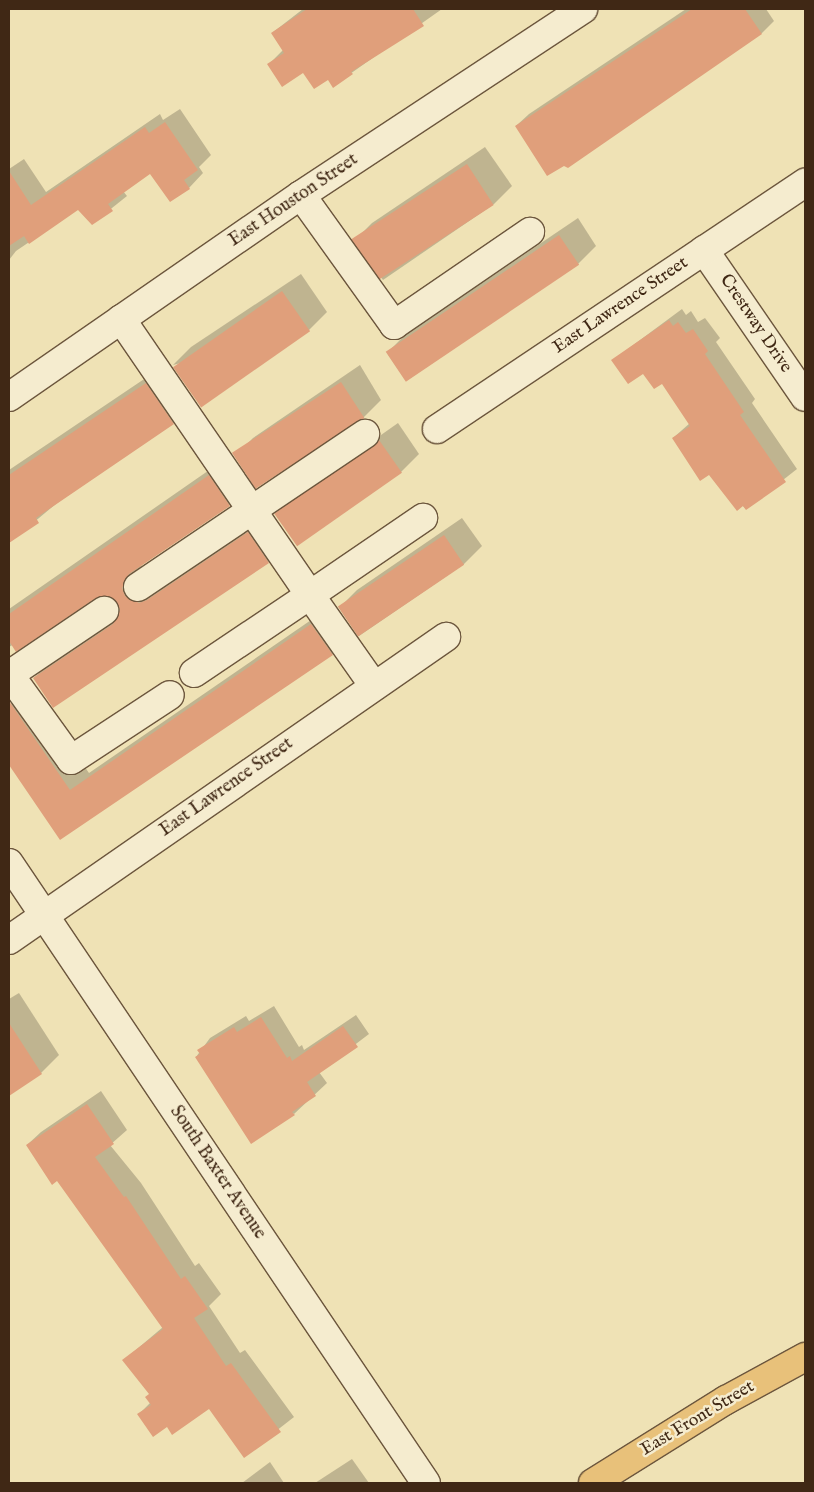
<!DOCTYPE html>
<html>
<head>
<meta charset="utf-8">
<style>
  body { margin:0 }
  #map { position:relative; width:814px; height:1492px; overflow:hidden; background:#efe2b5; font-family:"IM FELL English",serif }
  div>[style] { position:absolute }
  .shadow>* { inset:0; background:#0003 }
  .building>* { inset:0; background:#e09f7b; transform-origin:0 0 }
  .roads { filter:drop-shadow(1px 0 #6c563d) drop-shadow(-1px 0 #6c563d) drop-shadow(0 1px #6c563d) drop-shadow(0 -1px #6c563d) }
  .minor>* { height:28px; margin:-14px; padding:0 14px; transform-origin:14px; border-radius:14px; background:#f5eccf }
  .major>* { height:28px; margin:-14px; padding:0 14px; transform-origin:14px; border-radius:14px; background:#e8c17a }
  span { translate:-50% -50%; white-space:nowrap; text-align:center; line-height:1.15; -webkit-text-stroke:5px #f5eccf; paint-order:stroke }
  .street-label { font-size:18px; color:#402815 }
  .frame { position:absolute; inset:0; border:10px solid #402815; pointer-events:none }
</style>
</head>
<body>
<div id="map">
  <div class="shadow">
    <i style="clip-path:polygon(303px 9px,442px 9px,333px 86px,328px 78px,269px 64px,283px 50px,272px 33px)"></i>
    <i style="clip-path:polygon(686px 9px,766px 9px,774px 21px,762px 33px,568px 167px,516px 126px,529px 114px)"></i>
    <i style="clip-path:polygon(180px 109px,211px 155px,199px 167px,203px 173px,189px 188px,151px 172px,123px 191px,127px 196px,92px 224px,78px 209px,16px 251px,9px 260px,9px 169px,24px 159px,46px 192px,160px 114px,163px 120px)"></i>
    <i style="clip-path:polygon(485px 147px,512px 186px,494px 204px,383px 280px,354px 241px,372px 223px)"></i>
    <i style="clip-path:polygon(578px 218px,596px 246px,578px 264px,406px 381px,387px 353px,405px 335px)"></i>
    <i style="clip-path:polygon(301px 274px,327px 312px,309px 330px,173px 365px,191px 347px)"></i>
    <i style="clip-path:polygon(682px 309px,686px 315px,691px 311px,698px 322px,705px 318px,720px 338px,716px 342px,755px 399px,752px 403px,797px 469px,746px 509px,673px 438px,690px 423px,662px 382px,613px 360px)"></i>
    <i style="clip-path:polygon(165px 365px,192px 404px,173px 423px,57px 503px,9px 543px,9px 470px)"></i>
    <i style="clip-path:polygon(360px 365px,381px 400px,363px 418px,235px 456px,253px 438px)"></i>
    <i style="clip-path:polygon(398px 423px,419px 454px,401px 472px,275px 515px,293px 497px)"></i>
    <i style="clip-path:polygon(228px 457px,248px 487px,229px 505px,143px 563px,140px 568px,144px 578px,267px 514px,287px 543px,268px 562px,53px 706px,34px 678px,53px 659px,119px 615px,121px 610px,118px 601px,104px 594px,95px 597px,9px 647px,9px 609px)"></i>
    <i style="clip-path:polygon(462px 518px,482px 546px,464px 564px,359px 636px,339px 608px,357px 590px)"></i>
    <i style="clip-path:polygon(330px 607px,350px 636px,332px 654px,60px 838px,9px 763px,9px 706px,32px 690px,89px 773px)"></i>
    <i style="clip-path:polygon(19px 993px,59px 1055px,41px 1073px,9px 1094px,9px 999px)"></i>
    <i style="clip-path:polygon(274px 1006px,299px 1047px,302px 1045px,304px 1050px,356px 1015px,369px 1034px,319px 1072px,327px 1083px,294px 1114px,196px 1057px,210px 1038px,246px 1016px,249px 1021px)"></i>
    <i style="clip-path:polygon(101px 1091px,127px 1130px,110px 1145px,141px 1183px,195px 1266px,199px 1263px,221px 1294px,209px 1306px,240px 1353px,245px 1350px,294px 1417px,244px 1456px,210px 1407px,167px 1426px,139px 1414px,151px 1402px,150px 1394px,124px 1360px,163px 1327px,58px 1180px,27px 1145px,41px 1132px)"></i>
    <i style="clip-path:polygon(352px 1459px,369px 1483px,315px 1483px)"></i>
    <i style="clip-path:polygon(270px 1462px,284px 1483px,242px 1483px)"></i>
  </div>
  <div class="building">
    <i style="clip-path:polygon(307px 9px,413px 9px,424px 26px,351px 72px,353px 74px,333px 88px,328px 80px,314px 89px,303px 73px,282px 87px,267px 64px,284px 53px,271px 33px)"></i>
    <i style="clip-path:polygon(692px 9px,745px 9px,762px 34px,568px 168px,564px 166px,547px 176px,515px 126px)"></i>
    <i style="clip-path:polygon(165px 122px,198px 170px,184px 180px,190px 189px,170px 202px,150px 174px,108px 204px,113px 211px,92px 225px,78px 210px,29px 244px,24px 236px,9px 246px,9px 171px,31px 205px,145px 127px,149px 133px)"></i>
    <i style="left:467px;top:164px;width:49px;height:138px;rotate:57deg"></i>
    <i style="left:559px;top:235px;width:36px;height:209px;rotate:56deg"></i>
    <i style="left:282px;top:291px;width:49px;height:133px;rotate:55deg"></i>
    <i style="clip-path:polygon(669px 320px,673px 326px,678px 322px,686px 333px,693px 329px,708px 351px,705px 354px,744px 412px,740px 415px,786px 482px,746px 510px,743px 506px,737px 511px,709px 475px,700px 481px,672px 438px,690px 426px,662px 384px,654px 389px,643px 374px,628px 384px,611px 360px)"></i>
    <i style="left:341px;top:382px;width:43px;height:130px;rotate:57deg"></i>
    <i style="clip-path:polygon(146px 383px,174px 424px,36px 518px,39px 523px,9px 543px,9px 475px)"></i>
    <i style="left:379px;top:440px;width:40px;height:128px;rotate:55deg"></i>
    <i style="clip-path:polygon(209px 475px,230px 506px,129px 574px,122px 588px,125px 596px,139px 603px,147px 600px,248px 532px,269px 563px,53px 708px,33px 678px,113px 624px,120px 610px,117px 603px,110px 597px,96px 598px,16px 652px,9px 641px,9px 614px)"></i>
    <i style="left:444px;top:535px;width:36px;height:128px;rotate:56deg"></i>
    <i style="clip-path:polygon(311px 624px,333px 655px,60px 840px,9px 765px,9px 701px,70px 790px)"></i>
    <i style="clip-path:polygon(261px 1017px,287px 1058px,290px 1056px,292px 1061px,343px 1026px,358px 1047px,307px 1082px,316px 1096px,292px 1112px,295px 1115px,251px 1144px,195px 1057px,200px 1054px,197px 1050px,234px 1027px,237px 1032px)"></i>
    <i style="clip-path:polygon(9px 1023px,42px 1074px,9px 1096px)"></i>
    <i style="clip-path:polygon(87px 1104px,114px 1144px,95px 1157px,124px 1197px,126px 1196px,181px 1279px,185px 1276px,208px 1309px,194px 1318px,226px 1366px,231px 1363px,281px 1432px,244px 1458px,209px 1409px,172px 1435px,167px 1427px,153px 1437px,137px 1414px,151px 1405px,145px 1397px,149px 1394px,122px 1360px,163px 1329px,57px 1181px,52px 1185px,26px 1145px)"></i>
  </div>
  <div class="roads">
    <div class="minor">
      <i style="left:301px;top:195px;width:160px;rotate:54.4deg"></i>
      <i style="left:394px;top:325px;width:165px;rotate:-34.4deg"></i>
      <i style="left:704px;top:250px;width:178px;rotate:55.5deg"></i>
      <i style="left:121px;top:319px;width:335px;rotate:55.6deg"></i>
      <i style="left:310px;top:595px;width:140px;rotate:146.1deg"></i>
      <i style="left:9px;top:397px;width:355px;rotate:-34.7deg"></i>
      <i style="left:301px;top:195px;width:338px;rotate:-33.4deg"></i>
      <i style="left:437px;top:429px;width:443px;rotate:-33.8deg"></i>
      <i style="left:138px;top:587px;width:274px;rotate:-34deg"></i>
      <i style="left:9px;top:674px;width:106px;rotate:54.2deg"></i>
      <i style="left:71px;top:760px;width:118px;rotate:-33.3deg"></i>
      <i style="left:9px;top:675px;width:115px;rotate:-34deg"></i>
      <i style="left:374px;top:686px;width:111px;rotate:-125.1deg"></i>
      <i style="left:310px;top:595px;width:137px;rotate:-34.3deg"></i>
      <i style="left:9px;top:863px;width:747px;rotate:56.08deg"></i>
      <i style="left:9px;top:940px;width:532px;rotate:-34.74deg"></i>
    </div>
    <div class="major">
      <i style="left:593px;top:1483px;width:157px;rotate:-32deg"></i>
      <i style="left:726px;top:1400px;width:90px;rotate:-28.6deg"></i>
    </div>
  </div>
  <div class="street-label">
    <span style="left:294px;top:201px;rotate:-34deg">East Houston Street</span>
    <span style="left:621px;top:306px;rotate:-34deg">East Lawrence Street</span>
    <span style="left:755px;top:324px;rotate:56deg">Crestway Drive</span>
    <span style="left:227px;top:788px;rotate:-35deg">East Lawrence Street</span>
    <span style="left:217px;top:1173px;rotate:56deg">South Baxter Avenue</span>
    <span style="left:698px;top:1419px;rotate:-31deg">East Front Street</span>
  </div>
  <div class="frame"></div>
</div>
</body>
</html>
